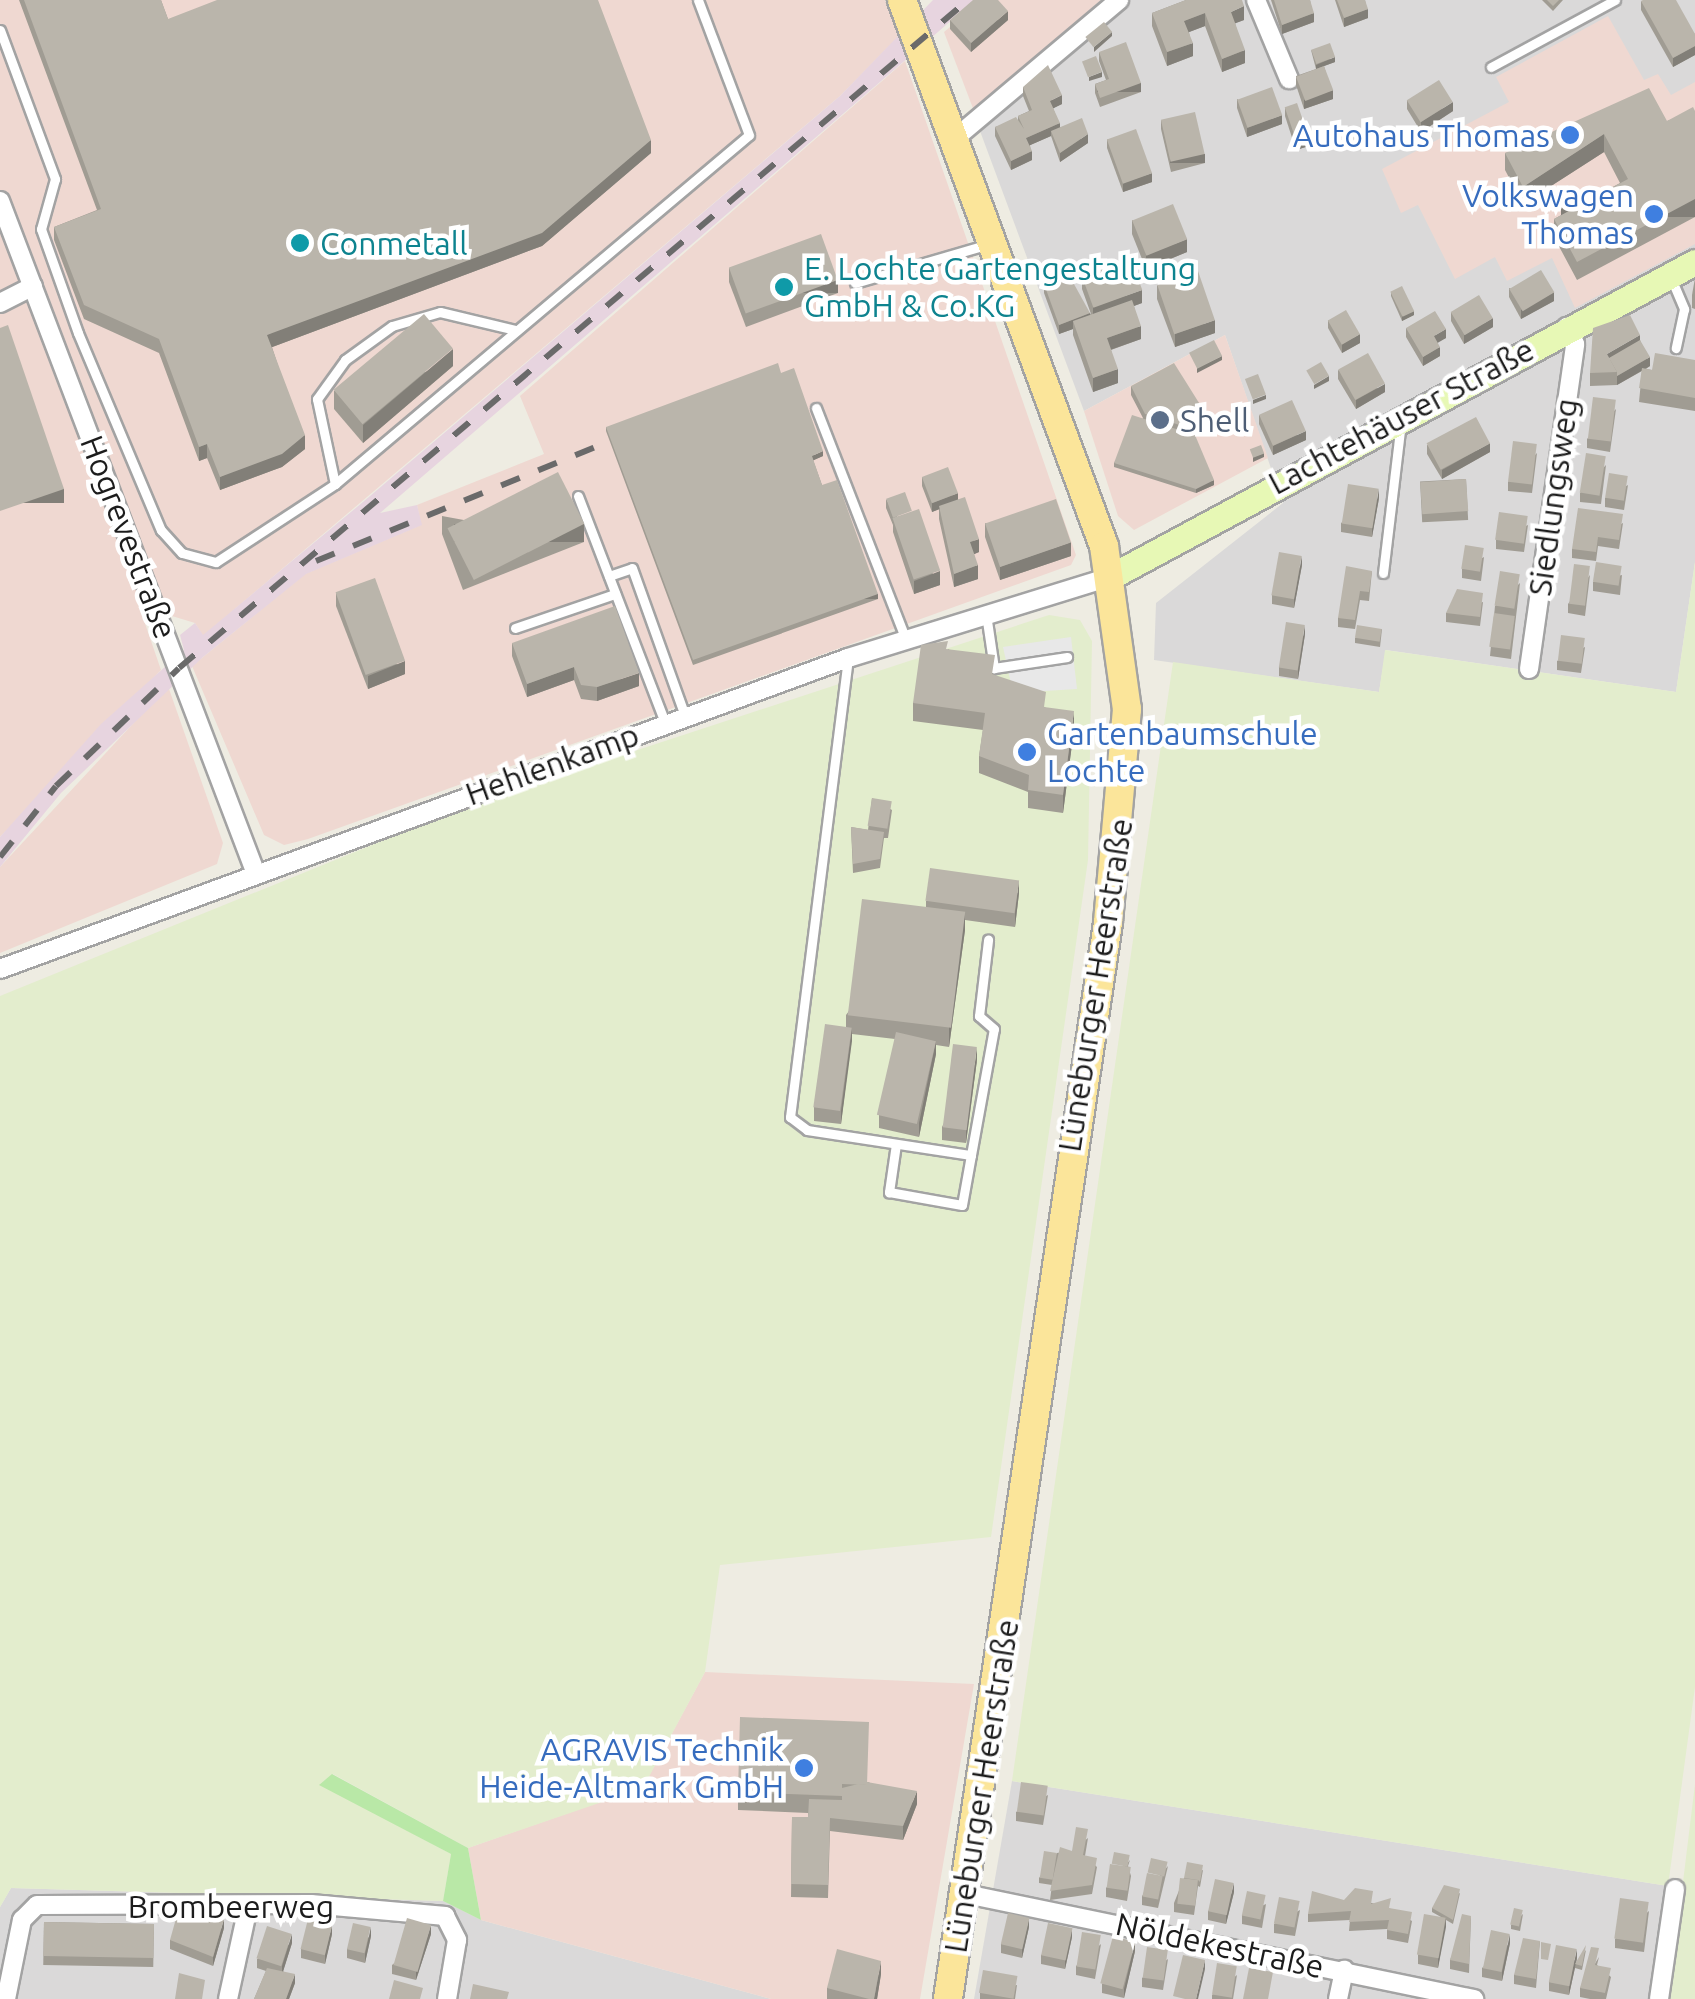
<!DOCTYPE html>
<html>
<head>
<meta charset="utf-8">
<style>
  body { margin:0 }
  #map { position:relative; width:1695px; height:1999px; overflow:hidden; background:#eeece2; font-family:Ubuntu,sans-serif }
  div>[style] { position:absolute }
  .residential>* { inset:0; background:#dad9d9 }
  .commercial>* { inset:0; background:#efd8d1 }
  .industrial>* { inset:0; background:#e7d4df }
  .farmland>* { inset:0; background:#e3edcd }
  .grass>* { inset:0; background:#b9e8a7 }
  .parking>* { inset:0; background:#e8e8e8 }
  .roads { filter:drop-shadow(2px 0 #a3a3a3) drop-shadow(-2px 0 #a3a3a3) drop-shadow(0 2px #a3a3a3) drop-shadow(0 -2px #a3a3a3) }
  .lane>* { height:9px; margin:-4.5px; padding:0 4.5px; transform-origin:4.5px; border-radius:4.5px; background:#fff }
  .street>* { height:18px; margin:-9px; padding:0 9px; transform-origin:9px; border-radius:9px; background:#fff }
  .secondary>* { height:25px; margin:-12.5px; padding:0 12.5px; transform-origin:12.5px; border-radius:12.5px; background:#e7f8b5 }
  .primary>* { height:28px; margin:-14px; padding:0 14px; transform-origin:14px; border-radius:14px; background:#fbe59a }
  .rail>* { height:6px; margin-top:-3px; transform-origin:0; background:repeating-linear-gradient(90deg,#6a6a6a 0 20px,transparent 0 40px) }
  .wall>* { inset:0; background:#a09c93; transform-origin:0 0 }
  .shaded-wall>* { inset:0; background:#827f78; transform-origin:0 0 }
  .building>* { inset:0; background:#bab5ab; transform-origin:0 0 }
  .dots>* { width:28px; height:28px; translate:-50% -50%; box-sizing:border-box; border:5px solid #fff; border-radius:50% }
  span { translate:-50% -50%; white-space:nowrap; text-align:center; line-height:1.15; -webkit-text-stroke:9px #fff; paint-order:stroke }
  .shop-label { font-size:32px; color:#366cbe }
  .right { translate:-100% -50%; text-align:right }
  .left { translate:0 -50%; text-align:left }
  .culture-label { font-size:32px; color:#0d838f }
  .street-label { font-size:32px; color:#1c1c1c }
  .service-label { font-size:32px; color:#4e5e75 }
</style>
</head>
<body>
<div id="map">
  <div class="residential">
    <i style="clip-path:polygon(1130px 0,1695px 0,1695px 562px,1676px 692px,1386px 650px,1379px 692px,1154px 660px,1156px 603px,1283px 503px,1225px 335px,1084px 411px,980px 131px)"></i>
    <i style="clip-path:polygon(1012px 1781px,1668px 1886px,1650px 1999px,974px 1999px)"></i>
    <i style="clip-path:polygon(11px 1888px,443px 1901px,481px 1920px,771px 1999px,0 1999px,0 1907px)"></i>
  </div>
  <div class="commercial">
    <i style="clip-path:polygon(0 0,885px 0,899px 36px,840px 96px,203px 636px,195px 623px,139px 606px,161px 670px,0 837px)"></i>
    <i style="clip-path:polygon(982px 0,1101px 0,974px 111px,944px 32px)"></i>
    <i style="clip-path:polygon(1608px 16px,1644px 80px,1658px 74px,1671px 95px,1695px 82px,1695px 244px,1575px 308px,1552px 258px,1507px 281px,1495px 257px,1455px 279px,1418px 205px,1401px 213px,1382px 169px,1509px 102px,1496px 77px)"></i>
    <i style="clip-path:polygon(905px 61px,1076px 555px,1071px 565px,308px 839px,284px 845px,264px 835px,192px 666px,305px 574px,421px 525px,417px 505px,544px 454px,520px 396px)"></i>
    <i style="clip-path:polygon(1225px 335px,1268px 458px,1134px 530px,1118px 516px,1084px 411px)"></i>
    <i style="clip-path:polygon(168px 686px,223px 843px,217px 864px,0 953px,0 867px)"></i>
    <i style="clip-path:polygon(705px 1672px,974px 1684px,920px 1999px,771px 1999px,481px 1920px,468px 1848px,643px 1787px)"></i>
  </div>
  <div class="industrial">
    <i style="clip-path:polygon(933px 0,975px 0,380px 513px,417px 505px,422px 525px,306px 574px,203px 657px,61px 793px,0 867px,0 837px,101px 724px,184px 650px,180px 635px,195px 623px,203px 635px,363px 502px,840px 96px)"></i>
  </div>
  <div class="farmland">
    <i style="clip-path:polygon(1695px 562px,1695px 1687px,1668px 1886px,1012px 1781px,1173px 662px,1379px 692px,1385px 650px,1676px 692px)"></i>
    <i style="clip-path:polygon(1049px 615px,1080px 620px,1092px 641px,1088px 860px,991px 1537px,720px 1565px,705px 1672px,643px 1788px,468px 1848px,333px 1774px,320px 1784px,451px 1854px,443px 1901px,11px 1888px,0 1907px,0 996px,473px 804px)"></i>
    <i style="clip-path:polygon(1695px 1784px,1695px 1999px,1668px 1999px,1682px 1890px)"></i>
  </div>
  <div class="grass">
    <i style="clip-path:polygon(332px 1774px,468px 1848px,481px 1920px,443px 1901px,451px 1854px,319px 1785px)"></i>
  </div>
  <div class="parking">
    <i style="clip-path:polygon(1071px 637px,1077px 689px,1013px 693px,1003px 647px)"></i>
  </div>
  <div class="roads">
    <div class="lane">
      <i style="left:0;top:30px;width:159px;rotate:69.7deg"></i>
      <i style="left:55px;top:179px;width:52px;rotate:105.6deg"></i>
      <i style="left:41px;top:229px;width:110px;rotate:70.4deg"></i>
      <i style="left:78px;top:333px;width:214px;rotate:67.2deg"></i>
      <i style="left:161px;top:530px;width:31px;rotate:48deg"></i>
      <i style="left:182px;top:553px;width:35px;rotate:15deg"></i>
      <i style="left:216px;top:562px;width:142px;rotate:-33.2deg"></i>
      <i style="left:335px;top:484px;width:541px;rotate:-40.13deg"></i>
      <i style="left:749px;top:135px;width:144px;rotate:-110.7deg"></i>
      <i style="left:1491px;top:67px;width:141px;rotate:-28.4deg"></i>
      <i style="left:1671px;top:278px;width:34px;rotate:67deg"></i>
      <i style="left:1684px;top:309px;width:40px;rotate:102deg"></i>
      <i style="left:855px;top:283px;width:140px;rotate:-16.2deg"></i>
      <i style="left:816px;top:408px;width:247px;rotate:68.8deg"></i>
      <i style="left:335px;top:484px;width:87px;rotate:-102deg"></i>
      <i style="left:317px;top:399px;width:48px;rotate:-54.3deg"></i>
      <i style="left:345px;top:360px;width:58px;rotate:-35.9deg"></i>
      <i style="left:392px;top:326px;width:50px;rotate:-16.3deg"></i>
      <i style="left:440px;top:312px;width:77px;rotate:13.5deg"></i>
      <i style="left:578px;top:496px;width:243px;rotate:69deg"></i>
      <i style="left:1383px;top:573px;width:151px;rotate:-83.2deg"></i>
      <i style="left:609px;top:576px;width:24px;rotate:-19deg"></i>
      <i style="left:632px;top:568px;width:157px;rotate:70.3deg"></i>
      <i style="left:986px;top:614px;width:55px;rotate:81.6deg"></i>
      <i style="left:994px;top:668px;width:74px;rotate:-8.6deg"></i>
      <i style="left:515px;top:628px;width:106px;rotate:-18.8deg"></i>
      <i style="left:848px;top:658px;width:463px;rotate:97.2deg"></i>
      <i style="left:790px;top:1117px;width:21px;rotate:37deg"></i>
      <i style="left:807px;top:1130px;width:166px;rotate:8.7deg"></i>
      <i style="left:971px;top:1155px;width:128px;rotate:-79.7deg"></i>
      <i style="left:994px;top:1029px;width:20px;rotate:-139deg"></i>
      <i style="left:979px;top:1016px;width:77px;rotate:-83.2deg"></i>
      <i style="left:896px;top:1144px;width:49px;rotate:98.3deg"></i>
      <i style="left:889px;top:1192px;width:74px;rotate:10.1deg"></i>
      <i style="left:962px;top:1205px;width:51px;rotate:-79.8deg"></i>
    </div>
    <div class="street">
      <i style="left:1256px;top:0;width:86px;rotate:67.3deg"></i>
      <i style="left:954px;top:139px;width:216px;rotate:-40.1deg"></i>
      <i style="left:0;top:201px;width:720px;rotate:69.17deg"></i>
      <i style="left:0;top:303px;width:37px;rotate:-27deg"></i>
      <i style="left:1529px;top:669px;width:328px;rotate:-81.9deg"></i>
      <i style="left:1575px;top:344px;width:19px;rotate:-115deg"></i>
      <i style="left:0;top:969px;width:903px;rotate:-20.14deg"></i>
      <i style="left:848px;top:658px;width:274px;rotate:-17.2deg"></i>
      <i style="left:966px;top:1894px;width:519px;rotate:11.68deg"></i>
      <i style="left:6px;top:1999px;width:81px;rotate:-78.6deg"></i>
      <i style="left:22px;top:1920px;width:21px;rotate:-45deg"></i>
      <i style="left:37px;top:1905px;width:274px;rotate:-0.2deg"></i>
      <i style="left:311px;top:1904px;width:135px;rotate:5.1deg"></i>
      <i style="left:445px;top:1916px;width:27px;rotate:63deg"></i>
      <i style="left:457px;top:1940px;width:60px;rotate:99.6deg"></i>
      <i style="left:228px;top:1999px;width:94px;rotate:-77.7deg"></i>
      <i style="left:1338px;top:1999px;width:30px;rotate:-78deg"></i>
      <i style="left:1659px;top:1999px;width:111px;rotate:-81.7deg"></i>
    </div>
    <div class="secondary">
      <i style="left:1110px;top:577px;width:664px;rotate:-28.3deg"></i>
    </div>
    <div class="primary">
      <i style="left:902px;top:0;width:582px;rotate:69.7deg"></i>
      <i style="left:1104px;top:546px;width:165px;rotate:82deg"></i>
      <i style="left:1127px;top:709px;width:215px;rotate:95.1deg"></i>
      <i style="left:1108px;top:923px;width:1088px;rotate:98.46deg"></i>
    </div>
  </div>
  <div class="rail">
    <i style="left:316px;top:561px;width:315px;rotate:-22.2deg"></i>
    <i style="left:0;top:857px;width:90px;rotate:-51.7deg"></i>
    <i style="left:56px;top:786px;width:170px;rotate:-43.8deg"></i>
    <i style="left:179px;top:668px;width:1034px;rotate:-40.25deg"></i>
  </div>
  <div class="wall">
    <i style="clip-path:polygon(19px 0,161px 0,168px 19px,651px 153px,542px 246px,272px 347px,305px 449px,282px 467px,220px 490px,207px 458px,199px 461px,159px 353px,84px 319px,54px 240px,54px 227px,97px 210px)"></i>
    <i style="clip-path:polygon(1186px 0,1244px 20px,1235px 23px,1245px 63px,1222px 72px,1205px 26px,1189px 32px,1193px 56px,1167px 66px,1152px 26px,1152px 13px)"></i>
    <i style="clip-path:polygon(1271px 0,1310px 0,1314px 22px,1282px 34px)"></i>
    <i style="clip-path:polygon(1335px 0,1365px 0,1368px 18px,1344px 27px)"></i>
    <i style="clip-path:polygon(1542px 0,1563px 0,1553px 11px)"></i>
    <i style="clip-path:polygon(1641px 1px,1695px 34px,1695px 55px,1673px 67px,1641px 10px)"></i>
    <i style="clip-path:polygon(950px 20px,1008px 20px,971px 52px,950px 29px)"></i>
    <i style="clip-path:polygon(1311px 50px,1335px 62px,1324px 66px,1333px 99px,1304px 109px,1296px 85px,1296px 76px,1316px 69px)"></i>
    <i style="clip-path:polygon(1099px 52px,1141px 92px,1100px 107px,1095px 93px,1095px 84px,1106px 80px,1099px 61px)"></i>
    <i style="clip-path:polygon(1023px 87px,1062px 104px,1053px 108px,1060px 127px,1088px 143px,1060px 162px,1051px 136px,1030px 145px,1032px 160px,1011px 170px,995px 136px,995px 127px,1018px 120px,1018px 116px,1029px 111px,1023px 96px)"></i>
    <i style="clip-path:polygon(1237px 99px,1282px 124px,1247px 137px,1237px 108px)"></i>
    <i style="clip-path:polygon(1407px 100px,1453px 111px,1421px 132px,1407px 109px)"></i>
    <i style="clip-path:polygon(1285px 107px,1309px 146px,1296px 150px,1285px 116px)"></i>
    <i style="clip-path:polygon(1695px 111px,1695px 217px,1577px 280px,1554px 237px,1554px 219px,1620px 183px,1604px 152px,1523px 204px,1505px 170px,1505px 153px,1667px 121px)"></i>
    <i style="clip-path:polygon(1161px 120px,1205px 163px,1171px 172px,1161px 129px)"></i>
    <i style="clip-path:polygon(1107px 139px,1152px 182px,1123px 192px,1107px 148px)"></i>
    <i style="clip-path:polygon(1132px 220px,1187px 252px,1146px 269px,1132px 234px)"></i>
    <i style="clip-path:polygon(729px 268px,838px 293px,746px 327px,729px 282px)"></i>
    <i style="clip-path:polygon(1082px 276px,1142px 303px,1134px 306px,1141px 339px,1111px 350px,1118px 383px,1093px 392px,1073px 335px,1073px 329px,1059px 334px,1044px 293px,1044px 284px,1091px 314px,1082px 289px)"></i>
    <i style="clip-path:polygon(1695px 278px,1695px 309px,1692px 308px,1692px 295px)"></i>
    <i style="clip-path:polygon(1157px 285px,1215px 333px,1175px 347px,1157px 299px)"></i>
    <i style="clip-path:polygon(1509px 288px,1554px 301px,1521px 319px,1509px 297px)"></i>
    <i style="clip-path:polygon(1391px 292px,1414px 315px,1402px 321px,1391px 296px)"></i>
    <i style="clip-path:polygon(1451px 312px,1493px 327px,1464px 344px,1451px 321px)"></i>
    <i style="clip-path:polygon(1328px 320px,1360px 343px,1342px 353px,1328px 328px)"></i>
    <i style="clip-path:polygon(1406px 328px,1446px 338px,1437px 342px,1440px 356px,1423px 366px,1406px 337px)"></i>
    <i style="clip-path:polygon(1640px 340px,1650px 366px,1646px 369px,1652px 370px,1695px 360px,1695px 411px,1639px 402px,1642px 371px,1617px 385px,1590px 386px,1590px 373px)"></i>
    <i style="clip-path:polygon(453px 366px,363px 443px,334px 409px,334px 391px)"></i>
    <i style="clip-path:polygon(1338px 370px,1385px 392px,1356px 409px,1338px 379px)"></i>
    <i style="clip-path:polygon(1131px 386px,1206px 423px,1193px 435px,1214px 485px,1196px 493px,1114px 467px,1114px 463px,1143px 418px,1131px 395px)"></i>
    <i style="clip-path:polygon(1616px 409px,1610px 452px,1587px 448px,1587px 439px)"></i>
    <i style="clip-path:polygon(1259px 415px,1306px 440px,1273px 455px,1259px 424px)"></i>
    <i style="clip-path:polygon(606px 427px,823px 456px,813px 460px,822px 485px,878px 599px,693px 665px,606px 431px)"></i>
    <i style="clip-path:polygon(1427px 445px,1490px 452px,1442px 479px,1427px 454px)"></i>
    <i style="clip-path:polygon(1537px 453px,1532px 493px,1508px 491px,1508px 482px)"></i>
    <i style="clip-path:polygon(1606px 465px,1601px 504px,1580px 502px,1580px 493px)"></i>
    <i style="clip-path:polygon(922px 477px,958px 499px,979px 552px,974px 554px,978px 579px,954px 587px,939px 519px,939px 509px,932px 512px,922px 486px)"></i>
    <i style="left:1466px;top:479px;width:41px;height:46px;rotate:87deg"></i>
    <i style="clip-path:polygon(1628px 485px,1624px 510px,1605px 507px,1605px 498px)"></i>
    <i style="clip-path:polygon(1379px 498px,1372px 537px,1341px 532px,1341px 523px)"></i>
    <i style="clip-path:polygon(886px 499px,940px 585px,914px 594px,893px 532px,893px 525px,886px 508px)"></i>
    <i style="clip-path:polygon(442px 516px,584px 542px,463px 590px,442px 534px)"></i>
    <i style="clip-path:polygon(985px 523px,1071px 556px,1000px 580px,985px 537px)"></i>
    <i style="clip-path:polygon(1623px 523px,1619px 549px,1598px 546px,1596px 561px,1572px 558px,1572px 549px)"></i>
    <i style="clip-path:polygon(1528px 525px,1524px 552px,1496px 549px,1496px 540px)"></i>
    <i style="clip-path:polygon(1484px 557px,1481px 581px,1462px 578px,1462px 569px)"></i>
    <i style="clip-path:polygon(1302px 565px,1294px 608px,1272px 604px,1272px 595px)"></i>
    <i style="clip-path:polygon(1372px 571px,1369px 601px,1360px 600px,1355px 629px,1338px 627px,1338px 618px)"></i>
    <i style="clip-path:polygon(1590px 575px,1585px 616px,1568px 613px,1568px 604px)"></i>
    <i style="clip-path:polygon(1622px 575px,1620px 595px,1593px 591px,1593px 582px)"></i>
    <i style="clip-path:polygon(1520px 583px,1511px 659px,1490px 656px,1495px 606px)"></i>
    <i style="clip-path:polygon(336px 593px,405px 674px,368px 689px,336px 606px)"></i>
    <i style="clip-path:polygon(1483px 602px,1480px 626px,1446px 622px,1446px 613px)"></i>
    <i style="clip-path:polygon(1382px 629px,1380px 647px,1355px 643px,1355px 638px)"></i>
    <i style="clip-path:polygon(1305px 634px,1298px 679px,1279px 676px,1279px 667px)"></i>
    <i style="clip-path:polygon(512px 643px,639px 686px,597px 701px,581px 699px,574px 680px,527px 697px,512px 656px)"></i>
    <i style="clip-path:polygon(1585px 647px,1581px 673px,1557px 670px,1557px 661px)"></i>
    <i style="clip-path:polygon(948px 649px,995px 675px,1046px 708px,1074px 729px,1063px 813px,1028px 808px,1028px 792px,979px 773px,979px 756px,983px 730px,913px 721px,913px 703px)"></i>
    <i style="clip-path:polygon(872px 798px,892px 810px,888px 838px,884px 838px,880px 868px,853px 873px,851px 827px,868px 830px)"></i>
    <i style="clip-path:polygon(1019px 893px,1015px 927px,965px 920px,965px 930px,949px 1047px,936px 1045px,936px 1054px,919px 1137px,879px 1128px,879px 1115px,895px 1039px,852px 1034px,841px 1124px,814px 1121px,814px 1107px,846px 1027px,846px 1015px,926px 907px,926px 901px)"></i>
    <i style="clip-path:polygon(977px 1060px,966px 1143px,942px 1140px,942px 1127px)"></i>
    <i style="clip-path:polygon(868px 1782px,917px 1804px,903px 1840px,830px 1831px,828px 1898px,791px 1897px,792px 1817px,808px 1817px,808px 1813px,738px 1810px,738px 1792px)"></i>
    <i style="clip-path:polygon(1048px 1795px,1043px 1825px,1016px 1821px,1016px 1812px)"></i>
    <i style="clip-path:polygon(1088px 1838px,1085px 1856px,1097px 1867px,1092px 1894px,1050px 1900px,1052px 1885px,1039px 1883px,1039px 1878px,1057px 1853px,1072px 1851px)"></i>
    <i style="clip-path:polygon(1130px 1860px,1128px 1866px,1131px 1876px,1127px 1901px,1106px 1897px,1106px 1888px)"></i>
    <i style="clip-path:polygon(1168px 1866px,1158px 1908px,1142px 1905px,1142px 1896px)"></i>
    <i style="clip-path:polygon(1203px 1870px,1200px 1887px,1198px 1886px,1194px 1915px,1174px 1912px,1174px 1903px,1184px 1878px)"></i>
    <i style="clip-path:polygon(1234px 1892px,1226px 1924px,1208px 1920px,1208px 1911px)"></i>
    <i style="clip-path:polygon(1460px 1893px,1453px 1924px,1446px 1920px,1438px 1968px,1418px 1964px,1418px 1955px,1441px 1917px,1432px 1912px,1432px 1908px)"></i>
    <i style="clip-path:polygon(1344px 1900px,1372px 1903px,1391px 1909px,1412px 1921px,1408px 1943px,1387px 1939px,1387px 1929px,1349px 1931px,1350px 1920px,1308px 1922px,1308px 1914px)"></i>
    <i style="clip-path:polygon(1266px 1904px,1262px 1928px,1242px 1924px,1242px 1915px)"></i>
    <i style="clip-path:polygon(1300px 1910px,1295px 1936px,1274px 1933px,1274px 1924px)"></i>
    <i style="clip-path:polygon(1649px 1911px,1644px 1952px,1615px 1948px,1615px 1939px)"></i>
    <i style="clip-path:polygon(1523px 1914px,1520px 1931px,1511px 1929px,1511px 1925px)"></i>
    <i style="clip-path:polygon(1471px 1916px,1469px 1973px,1450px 1969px,1450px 1960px)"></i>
    <i style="left:44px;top:1922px;width:110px;height:43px;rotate:1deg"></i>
    <i style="clip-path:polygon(1029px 1927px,1022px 1958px,1001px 1953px,1001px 1944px)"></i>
    <i style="clip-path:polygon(224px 1928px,213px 1966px,170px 1949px,170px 1940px)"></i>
    <i style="clip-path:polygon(332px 1934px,325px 1964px,301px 1958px,301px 1949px)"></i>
    <i style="clip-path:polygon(431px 1934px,416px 1980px,392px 1974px,392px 1965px)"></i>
    <i style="clip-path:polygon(371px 1936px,365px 1963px,347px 1958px,347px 1949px)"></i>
    <i style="clip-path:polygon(1072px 1937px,1065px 1969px,1041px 1964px,1041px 1955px)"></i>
    <i style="clip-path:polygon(1540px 1941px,1536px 1988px,1514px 1984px,1514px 1975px)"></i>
    <i style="clip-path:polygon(292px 1943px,283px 1971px,295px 1983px,289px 1999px,254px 1999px,266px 1971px,257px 1968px,257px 1959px)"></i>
    <i style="clip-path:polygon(1510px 1943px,1502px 1981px,1482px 1977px,1482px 1968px)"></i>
    <i style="clip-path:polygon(1101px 1944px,1095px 1979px,1076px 1975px,1076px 1966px)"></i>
    <i style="clip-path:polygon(1586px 1950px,1582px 1970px,1575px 1968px,1569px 1995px,1549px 1991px,1549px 1982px,1577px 1958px,1576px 1963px)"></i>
    <i style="clip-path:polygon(1135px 1951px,1124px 1998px,1102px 1993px,1102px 1984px)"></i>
    <i style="clip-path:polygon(1599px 1957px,1597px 1965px,1611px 1977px,1606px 1999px,1590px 1999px,1580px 1997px,1580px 1988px)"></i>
    <i style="clip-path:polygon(1168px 1959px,1163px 1990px,1142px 1987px,1142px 1978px)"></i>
    <i style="clip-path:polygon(881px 1974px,877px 1999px,827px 1999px,827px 1988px)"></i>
    <i style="clip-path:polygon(1237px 1975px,1233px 1999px,1212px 1999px,1212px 1995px)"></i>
    <i style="clip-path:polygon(1017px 1985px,1015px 1999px,980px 1999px,980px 1993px)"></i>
  </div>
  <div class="shaded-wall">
    <i style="clip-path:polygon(1244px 6px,1244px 20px,1231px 25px,1231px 12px)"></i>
    <i style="clip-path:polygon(1368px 9px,1368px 18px,1344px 27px,1344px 18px)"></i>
    <i style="clip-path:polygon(1008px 11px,1008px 20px,971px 52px,971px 43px)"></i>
    <i style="clip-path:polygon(1205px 13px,1205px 26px,1184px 34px,1184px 21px)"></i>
    <i style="clip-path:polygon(1314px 13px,1314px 22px,1282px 34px,1282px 25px)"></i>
    <i style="clip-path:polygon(1112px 32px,1112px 36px,1094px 52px,1094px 47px)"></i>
    <i style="clip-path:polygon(1193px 43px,1193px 56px,1167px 66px,1167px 52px)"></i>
    <i style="clip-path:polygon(1695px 46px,1695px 55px,1673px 67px,1673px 58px)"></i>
    <i style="clip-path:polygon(1245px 50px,1245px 63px,1222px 72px,1222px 59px)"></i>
    <i style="clip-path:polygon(1335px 57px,1335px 62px,1316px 69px,1316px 65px)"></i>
    <i style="clip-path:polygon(1102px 72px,1102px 77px,1089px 81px,1089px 77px)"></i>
    <i style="left:1141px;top:83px;width:9px;height:44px;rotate:90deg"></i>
    <i style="clip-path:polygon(1333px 90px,1333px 99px,1304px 109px,1304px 100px)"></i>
    <i style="clip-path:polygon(1062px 95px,1062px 104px,1050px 110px,1050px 101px)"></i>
    <i style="clip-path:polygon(1453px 102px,1453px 111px,1421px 132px,1421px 122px)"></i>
    <i style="clip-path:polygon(1282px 115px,1282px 124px,1247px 137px,1247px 128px)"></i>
    <i style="clip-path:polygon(1060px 123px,1060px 132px,1051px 131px,1051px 136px,1026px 147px,1026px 138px)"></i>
    <i style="clip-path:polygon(1088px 134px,1088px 143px,1060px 162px,1060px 153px)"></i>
    <i style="clip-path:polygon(1604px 134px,1604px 152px,1523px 204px,1523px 187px)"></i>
    <i style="clip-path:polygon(1309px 137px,1309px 146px,1296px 150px,1296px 141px)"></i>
    <i style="clip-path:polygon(651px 140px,651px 153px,542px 246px,267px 349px,267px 335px)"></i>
    <i style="clip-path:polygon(1032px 151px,1032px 160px,1011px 170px,1011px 161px)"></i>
    <i style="left:1205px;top:154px;width:9px;height:35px;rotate:90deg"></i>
    <i style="clip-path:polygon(1152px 173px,1152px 182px,1123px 192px,1123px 183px)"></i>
    <i style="left:1695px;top:199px;width:18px;height:134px;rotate:90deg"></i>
    <i style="clip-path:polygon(1187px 239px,1187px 252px,1146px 269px,1146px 255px)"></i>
    <i style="left:838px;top:280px;width:13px;height:98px;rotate:90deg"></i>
    <i style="clip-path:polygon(1142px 290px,1142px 303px,1093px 321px,1093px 307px)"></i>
    <i style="clip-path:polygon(1554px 292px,1554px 301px,1521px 319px,1521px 310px)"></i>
    <i style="clip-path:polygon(1414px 311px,1414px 315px,1402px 321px,1402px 316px)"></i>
    <i style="clip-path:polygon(1090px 313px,1090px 322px,1073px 321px,1073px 329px,1059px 334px,1059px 325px)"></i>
    <i style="clip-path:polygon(1493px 318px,1493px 327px,1464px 344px,1464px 335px)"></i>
    <i style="clip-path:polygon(1215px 320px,1215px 333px,1175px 347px,1175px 334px)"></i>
    <i style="clip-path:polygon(1141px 326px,1141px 339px,1107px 351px,1107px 338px)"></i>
    <i style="clip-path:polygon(1446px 329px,1446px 338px,1434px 345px,1434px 336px)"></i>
    <i style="clip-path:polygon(1360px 334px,1360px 343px,1342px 353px,1342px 344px)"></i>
    <i style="clip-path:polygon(1640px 335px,1640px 349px,1607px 359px,1607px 354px)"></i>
    <i style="clip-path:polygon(1440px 347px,1440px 356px,1423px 366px,1423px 357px)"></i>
    <i style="clip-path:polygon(453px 349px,453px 366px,363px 443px,363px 425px)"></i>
    <i style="clip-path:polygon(1222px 356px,1222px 360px,1197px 373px,1197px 368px)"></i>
    <i style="clip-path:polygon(1650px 357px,1650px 366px,1617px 385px,1617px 376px)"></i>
    <i style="clip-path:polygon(1118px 369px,1118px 383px,1093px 392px,1093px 378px)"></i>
    <i style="clip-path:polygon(1329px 376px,1329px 381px,1314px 389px,1314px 385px)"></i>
    <i style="clip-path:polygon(1385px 384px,1385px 392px,1356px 409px,1356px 400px)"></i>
    <i style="clip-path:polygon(1266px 395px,1266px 399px,1253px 404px,1253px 400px)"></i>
    <i style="clip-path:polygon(1206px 414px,1206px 423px,1189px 437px,1189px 428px)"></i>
    <i style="clip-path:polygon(1306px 431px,1306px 440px,1273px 455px,1273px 446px)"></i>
    <i style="clip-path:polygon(305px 435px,305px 449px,282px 467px,220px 490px,220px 477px)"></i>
    <i style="clip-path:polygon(1490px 443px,1490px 452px,1442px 479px,1442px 470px)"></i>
    <i style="clip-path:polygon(207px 444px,207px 458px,199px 461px,199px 447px)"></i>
    <i style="clip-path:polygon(823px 451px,823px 456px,812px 461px,812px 456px)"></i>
    <i style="clip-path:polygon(1264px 453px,1264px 457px,1253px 462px,1253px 457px)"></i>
    <i style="clip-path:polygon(1214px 480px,1214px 485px,1196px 493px,1196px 489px)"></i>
    <i style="left:64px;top:489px;width:14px;height:68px;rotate:90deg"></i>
    <i style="clip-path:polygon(1379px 489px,1379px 498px,1372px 537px,1372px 528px)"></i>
    <i style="clip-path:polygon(958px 493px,958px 502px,932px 512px,932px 503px)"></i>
    <i style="left:584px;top:524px;width:18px;height:130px;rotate:90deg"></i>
    <i style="clip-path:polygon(979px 539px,979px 552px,970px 556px,970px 542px)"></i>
    <i style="clip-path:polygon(1071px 542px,1071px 556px,1000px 580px,1000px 567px)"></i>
    <i style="clip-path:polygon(1302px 556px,1302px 565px,1294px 608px,1294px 599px)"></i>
    <i style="clip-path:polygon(978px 565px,978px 579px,954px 587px,954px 574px)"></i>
    <i style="clip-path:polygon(940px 571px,940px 585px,914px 594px,914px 581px)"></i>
    <i style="left:878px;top:594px;width:5px;height:196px;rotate:90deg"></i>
    <i style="clip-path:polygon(1305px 625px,1305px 634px,1298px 679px,1298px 670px)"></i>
    <i style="clip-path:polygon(405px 661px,405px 674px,368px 689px,368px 676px)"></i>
    <i style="clip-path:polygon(574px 667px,574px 680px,527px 697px,527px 684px)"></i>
    <i style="clip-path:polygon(639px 673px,639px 686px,597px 701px,597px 687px)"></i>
    <i style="clip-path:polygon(1074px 711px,1074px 729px,1063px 813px,1063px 795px)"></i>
    <i style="clip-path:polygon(1019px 880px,1019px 893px,1015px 927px,1015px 913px)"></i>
    <i style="clip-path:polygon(965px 912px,965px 930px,949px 1047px,949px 1029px)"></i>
    <i style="clip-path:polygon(852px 1028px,852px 1041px,841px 1124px,841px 1111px)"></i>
    <i style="clip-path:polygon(936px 1041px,936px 1054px,919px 1137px,919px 1123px)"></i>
    <i style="clip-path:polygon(977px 1047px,977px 1060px,966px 1143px,966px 1130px)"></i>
    <i style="clip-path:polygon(917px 1791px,917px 1804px,903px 1840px,903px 1826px)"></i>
    <i style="clip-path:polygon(1234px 1883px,1234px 1892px,1226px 1924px,1226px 1915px)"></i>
    <i style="clip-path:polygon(1029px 1918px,1029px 1927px,1022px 1958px,1022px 1949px)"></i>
    <i style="clip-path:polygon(1446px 1918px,1446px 1927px,1438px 1968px,1438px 1959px)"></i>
    <i style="clip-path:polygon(224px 1919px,224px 1928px,213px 1966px,213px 1957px)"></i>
    <i style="clip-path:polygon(332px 1925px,332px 1934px,325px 1964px,325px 1955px)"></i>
    <i style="clip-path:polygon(431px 1925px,431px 1934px,416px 1980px,416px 1971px)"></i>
    <i style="clip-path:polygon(371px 1927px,371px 1936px,365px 1963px,365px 1954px)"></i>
    <i style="clip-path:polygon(1072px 1928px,1072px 1937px,1065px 1969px,1065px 1960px)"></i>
    <i style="clip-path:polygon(292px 1934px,292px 1943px,282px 1975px,282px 1966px)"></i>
    <i style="clip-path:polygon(1510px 1934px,1510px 1943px,1502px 1981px,1502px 1972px)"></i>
    <i style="clip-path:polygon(1135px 1942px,1135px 1951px,1124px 1998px,1124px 1989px)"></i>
    <i style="clip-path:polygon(1577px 1949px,1577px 1958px,1569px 1995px,1569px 1986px)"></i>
    <i style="clip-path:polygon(1205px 1960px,1205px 1969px,1198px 1999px,1196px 1999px)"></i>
    <i style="clip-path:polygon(881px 1961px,881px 1974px,877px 1999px,874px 1999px)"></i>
    <i style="clip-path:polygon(295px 1974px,295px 1983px,289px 1999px,286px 1999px)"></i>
  </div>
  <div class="building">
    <i style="clip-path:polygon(24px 0,161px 0,168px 19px,217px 0,598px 0,651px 140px,542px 233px,267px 335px,305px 435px,282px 454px,220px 477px,207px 444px,199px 447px,159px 339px,84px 305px,54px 227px,101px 209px)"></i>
    <i style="clip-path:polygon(973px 0,998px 0,1008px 11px,971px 43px,950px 20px)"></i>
    <i style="clip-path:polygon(1186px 0,1242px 0,1244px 6px,1231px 12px,1245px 50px,1222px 59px,1205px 13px,1184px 21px,1193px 43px,1167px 52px,1152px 13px)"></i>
    <i style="clip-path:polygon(1274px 0,1310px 0,1314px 13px,1282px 25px)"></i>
    <i style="clip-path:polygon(1337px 0,1365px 0,1368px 9px,1344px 18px)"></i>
    <i style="clip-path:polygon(1547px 0,1559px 0,1553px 6px)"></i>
    <i style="clip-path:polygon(1643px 0,1676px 0,1695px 34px,1695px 46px,1673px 58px,1641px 1px)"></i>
    <i style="left:1104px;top:22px;width:13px;height:24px;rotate:51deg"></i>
    <i style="clip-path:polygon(1126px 42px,1141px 83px,1100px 98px,1095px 84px,1109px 79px,1099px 52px)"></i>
    <i style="left:1330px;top:43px;width:15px;height:20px;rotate:70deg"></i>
    <i style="left:1096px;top:56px;width:17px;height:15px;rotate:69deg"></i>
    <i style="clip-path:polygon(1048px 65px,1062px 95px,1050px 101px,1060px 123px,1026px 138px,1032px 151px,1011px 161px,995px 127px,1016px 117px,1024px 129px,1018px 116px,1032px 110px,1023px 87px)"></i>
    <i style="left:1324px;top:66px;width:26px;height:30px;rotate:69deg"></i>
    <i style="left:1439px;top:80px;width:26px;height:38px;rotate:58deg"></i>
    <i style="left:1272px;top:87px;width:30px;height:37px;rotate:70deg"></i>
    <i style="clip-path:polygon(1649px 88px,1667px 121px,1693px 107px,1695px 111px,1695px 199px,1577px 262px,1554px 219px,1628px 179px,1604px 134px,1523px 187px,1505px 153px)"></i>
    <i style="left:1297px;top:103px;width:36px;height:13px;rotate:71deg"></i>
    <i style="left:1195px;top:112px;width:43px;height:35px;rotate:77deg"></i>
    <i style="clip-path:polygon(1082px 118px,1088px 134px,1060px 153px,1051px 131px)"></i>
    <i style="left:1136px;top:129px;width:47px;height:31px;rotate:70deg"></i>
    <i style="left:1173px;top:204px;width:38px;height:44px;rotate:68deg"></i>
    <i style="left:821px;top:234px;width:49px;height:98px;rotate:70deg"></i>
    <i style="left:1131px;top:259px;width:33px;height:52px;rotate:70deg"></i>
    <i style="left:1541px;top:270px;width:26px;height:37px;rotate:59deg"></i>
    <i style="left:1198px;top:271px;width:52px;height:43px;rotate:71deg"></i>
    <i style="clip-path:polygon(1069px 275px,1090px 313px,1059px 325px,1044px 284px)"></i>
    <i style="left:1402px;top:286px;width:28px;height:13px;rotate:64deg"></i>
    <i style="left:1479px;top:295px;width:27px;height:33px;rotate:59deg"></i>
    <i style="clip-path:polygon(1132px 300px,1141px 326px,1107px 338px,1118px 369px,1093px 378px,1073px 321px)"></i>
    <i style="left:1346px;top:310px;width:28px;height:21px;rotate:60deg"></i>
    <i style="clip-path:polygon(1435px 311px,1446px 329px,1434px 336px,1440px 347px,1423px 357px,1406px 328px)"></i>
    <i style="left:424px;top:314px;width:45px;height:118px;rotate:50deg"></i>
    <i style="clip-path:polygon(1630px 315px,1640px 335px,1607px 354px,1617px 372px,1590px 373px,1593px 328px)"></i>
    <i style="clip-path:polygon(8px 325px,64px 489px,0 511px,0 328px)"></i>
    <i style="left:1214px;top:340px;width:18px;height:28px;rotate:63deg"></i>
    <i style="clip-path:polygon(1640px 340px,1650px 357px,1617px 376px,1617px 372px,1609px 358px)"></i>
    <i style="left:1368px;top:353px;width:35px;height:34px;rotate:61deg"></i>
    <i style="clip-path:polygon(1655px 353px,1695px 360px,1695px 398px,1639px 388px,1642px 368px,1652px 370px)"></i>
    <i style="left:1321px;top:362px;width:16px;height:17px;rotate:60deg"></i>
    <i style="clip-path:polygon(778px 363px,781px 373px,794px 368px,823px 451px,812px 456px,822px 485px,837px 480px,878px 594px,693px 660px,606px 427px)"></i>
    <i style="clip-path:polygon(1174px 363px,1206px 414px,1189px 428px,1145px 414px,1131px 386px)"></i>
    <i style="left:1258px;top:374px;width:22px;height:14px;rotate:69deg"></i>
    <i style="left:1593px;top:397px;width:23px;height:42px;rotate:7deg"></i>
    <i style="left:1292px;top:400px;width:34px;height:36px;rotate:66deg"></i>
    <i style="clip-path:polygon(1132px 415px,1195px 435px,1214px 480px,1196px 489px,1114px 463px)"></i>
    <i style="left:1476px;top:417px;width:30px;height:56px;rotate:62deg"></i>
    <i style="left:1513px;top:441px;width:24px;height:41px;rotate:7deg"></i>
    <i style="left:1261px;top:445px;width:9px;height:12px;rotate:69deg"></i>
    <i style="left:1586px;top:453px;width:20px;height:40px;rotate:9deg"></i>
    <i style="left:948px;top:467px;width:28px;height:28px;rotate:69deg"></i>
    <i style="left:558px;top:472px;width:58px;height:124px;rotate:63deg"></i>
    <i style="left:1609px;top:473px;width:19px;height:25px;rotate:9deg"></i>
    <i style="left:1466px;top:479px;width:32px;height:46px;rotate:86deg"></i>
    <i style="left:1348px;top:484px;width:31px;height:40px;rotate:9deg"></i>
    <i style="left:905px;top:492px;width:20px;height:20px;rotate:70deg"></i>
    <i style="clip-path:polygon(965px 497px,979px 539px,970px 542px,978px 565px,954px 574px,939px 506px)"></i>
    <i style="left:1056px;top:499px;width:46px;height:75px;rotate:71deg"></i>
    <i style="clip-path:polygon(1578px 508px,1623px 514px,1619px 540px,1598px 537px,1596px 552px,1572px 549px)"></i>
    <i style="left:919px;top:509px;width:65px;height:28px;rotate:71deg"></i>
    <i style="left:1499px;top:512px;width:29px;height:28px;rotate:8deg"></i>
    <i style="left:1465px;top:545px;width:19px;height:24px;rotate:9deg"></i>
    <i style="left:1279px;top:552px;width:23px;height:44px;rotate:10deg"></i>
    <i style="left:1596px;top:562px;width:26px;height:20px;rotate:9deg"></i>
    <i style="left:1574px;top:564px;width:16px;height:40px;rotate:7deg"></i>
    <i style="clip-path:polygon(1346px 566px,1372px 571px,1369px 592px,1360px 591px,1355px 620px,1338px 618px)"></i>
    <i style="left:1500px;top:571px;width:20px;height:35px;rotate:9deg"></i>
    <i style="left:375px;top:578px;width:88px;height:42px;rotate:70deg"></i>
    <i style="clip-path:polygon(1457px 589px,1483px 593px,1480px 617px,1446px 613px)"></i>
    <i style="clip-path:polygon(615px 606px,639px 673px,597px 687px,581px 685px,574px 667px,527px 684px,512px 643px)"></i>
    <i style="left:1494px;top:613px;width:21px;height:34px;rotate:8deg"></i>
    <i style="left:1286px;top:622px;width:19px;height:46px;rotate:9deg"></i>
    <i style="left:1357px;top:625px;width:25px;height:13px;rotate:9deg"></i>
    <i style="left:1561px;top:635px;width:24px;height:26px;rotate:7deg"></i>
    <i style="clip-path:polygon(948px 641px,946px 649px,995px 655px,992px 674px,1046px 692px,1044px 707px,1074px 711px,1063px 795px,1028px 790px,1029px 775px,979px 756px,985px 713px,913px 703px,921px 645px)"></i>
    <i style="left:872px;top:798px;width:20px;height:28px;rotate:9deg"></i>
    <i style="clip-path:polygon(851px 827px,884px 832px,880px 859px,853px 864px)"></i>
    <i style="left:930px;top:868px;width:90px;height:33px;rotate:8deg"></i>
    <i style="left:862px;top:899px;width:104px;height:117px;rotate:7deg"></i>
    <i style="left:825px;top:1024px;width:27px;height:84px;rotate:8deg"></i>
    <i style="left:896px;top:1032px;width:41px;height:85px;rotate:13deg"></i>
    <i style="left:953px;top:1044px;width:24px;height:84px;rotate:7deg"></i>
    <i style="clip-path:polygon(740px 1717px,869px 1722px,867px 1785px,842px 1784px,842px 1796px,738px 1792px)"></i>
    <i style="clip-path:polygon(867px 1782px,917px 1791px,903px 1826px,830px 1818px,828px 1885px,791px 1884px,792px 1817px,808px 1817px,809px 1799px,842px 1800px,842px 1788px,858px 1784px,867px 1785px)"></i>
    <i style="left:1021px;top:1782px;width:27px;height:30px;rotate:8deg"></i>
    <i style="clip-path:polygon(1076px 1827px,1088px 1829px,1083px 1855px,1097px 1858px,1092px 1885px,1050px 1891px,1060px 1847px,1072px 1851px)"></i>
    <i style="left:1044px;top:1851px;width:13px;height:27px;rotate:9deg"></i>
    <i style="left:1114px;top:1852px;width:16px;height:12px;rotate:11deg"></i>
    <i style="left:1151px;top:1858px;width:17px;height:15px;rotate:13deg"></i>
    <i style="clip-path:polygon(1187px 1862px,1203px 1865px,1200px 1882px,1198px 1880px,1184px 1878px)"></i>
    <i style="left:1110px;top:1864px;width:21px;height:24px;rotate:8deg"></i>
    <i style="left:1147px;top:1873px;width:16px;height:24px;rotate:11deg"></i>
    <i style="left:1180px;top:1878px;width:18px;height:26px;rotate:6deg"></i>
    <i style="left:1215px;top:1879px;width:19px;height:33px;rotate:12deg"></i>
    <i style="clip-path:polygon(1444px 1885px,1460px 1889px,1453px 1920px,1432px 1908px)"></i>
    <i style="clip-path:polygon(1355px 1888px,1373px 1891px,1371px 1904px,1391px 1898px,1389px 1908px,1412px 1912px,1408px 1934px,1387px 1930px,1389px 1920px,1349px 1922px,1351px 1911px,1308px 1914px,1312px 1891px,1344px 1900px)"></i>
    <i style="left:1247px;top:1891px;width:19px;height:25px;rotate:12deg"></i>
    <i style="left:1279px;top:1897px;width:21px;height:27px;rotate:11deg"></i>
    <i style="left:1620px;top:1898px;width:29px;height:41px;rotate:8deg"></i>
    <i style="left:1514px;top:1908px;width:9px;height:17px;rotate:13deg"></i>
    <i style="left:1008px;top:1913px;width:22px;height:32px;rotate:13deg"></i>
    <i style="left:1424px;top:1914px;width:22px;height:41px;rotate:10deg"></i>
    <i style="clip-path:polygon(1462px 1914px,1471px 1916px,1469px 1964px,1450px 1960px)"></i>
    <i style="clip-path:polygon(177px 1915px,224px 1919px,213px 1957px,170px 1940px)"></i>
    <i style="left:407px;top:1918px;width:25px;height:49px;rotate:16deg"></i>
    <i style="left:308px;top:1919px;width:25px;height:31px;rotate:14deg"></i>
    <i style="left:44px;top:1922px;width:110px;height:34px;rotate:1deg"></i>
    <i style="left:353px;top:1923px;width:18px;height:27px;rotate:13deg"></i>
    <i style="left:1048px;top:1923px;width:25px;height:33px;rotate:12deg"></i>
    <i style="left:267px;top:1926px;width:26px;height:34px;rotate:18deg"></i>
    <i style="left:1491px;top:1930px;width:19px;height:39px;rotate:12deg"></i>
    <i style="left:1082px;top:1932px;width:19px;height:35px;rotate:9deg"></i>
    <i style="left:1113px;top:1936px;width:23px;height:49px;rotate:15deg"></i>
    <i style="clip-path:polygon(1523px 1938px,1540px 1941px,1536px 1979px,1514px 1975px)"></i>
    <i style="clip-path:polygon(1541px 1942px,1551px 1944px,1548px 1960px,1541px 1959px)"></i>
    <i style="left:1556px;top:1945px;width:21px;height:38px;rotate:11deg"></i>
    <i style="clip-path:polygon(1586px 1945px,1582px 1966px,1575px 1964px)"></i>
    <i style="left:1147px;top:1947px;width:21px;height:31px;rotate:8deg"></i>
    <i style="clip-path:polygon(1591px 1947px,1599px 1948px,1595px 1965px,1611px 1968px,1605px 1993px,1580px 1988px)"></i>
    <i style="clip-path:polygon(837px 1949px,881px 1961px,874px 1999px,869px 1999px,827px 1988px)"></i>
    <i style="clip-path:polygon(1183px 1955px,1205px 1960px,1196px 1999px,1185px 1999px,1173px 1996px)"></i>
    <i style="left:1217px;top:1963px;width:20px;height:32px;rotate:9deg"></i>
    <i style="clip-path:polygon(267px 1968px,295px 1974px,286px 1999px,254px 1999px)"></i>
    <i style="clip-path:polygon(1249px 1968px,1273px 1972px,1268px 1999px,1243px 1999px)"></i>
    <i style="left:983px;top:1970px;width:35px;height:23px;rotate:10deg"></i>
    <i style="clip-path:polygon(179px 1973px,205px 1980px,202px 1999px,175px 1999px)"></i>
    <i style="clip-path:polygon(394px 1980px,423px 1988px,420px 1999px,389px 1999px)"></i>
    <i style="clip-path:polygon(473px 1984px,509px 1992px,507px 1999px,470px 1999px)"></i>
  </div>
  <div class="dots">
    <i style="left:1570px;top:135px;background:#3f7fe0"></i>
    <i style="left:1654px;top:214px;background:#3f7fe0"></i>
    <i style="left:300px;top:243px;background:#0f9aa8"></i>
    <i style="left:784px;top:287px;background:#0f9aa8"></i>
    <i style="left:1160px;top:420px;background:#5c6f8a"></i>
    <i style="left:1027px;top:752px;background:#3f7fe0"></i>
    <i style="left:804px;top:1768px;background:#3f7fe0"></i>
  </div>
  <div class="shop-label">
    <span class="right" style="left:1550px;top:135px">Autohaus Thomas</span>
    <span class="right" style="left:1634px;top:214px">Volkswagen<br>Thomas</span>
    <span class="left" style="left:1047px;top:752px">Gartenbaumschule<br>Lochte</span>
    <span class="right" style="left:784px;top:1768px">AGRAVIS Technik<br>Heide-Altmark GmbH</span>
  </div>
  <div class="culture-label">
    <span class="left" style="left:320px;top:243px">Conmetall</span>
    <span class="left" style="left:804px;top:287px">E. Lochte Gartengestaltung<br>GmbH &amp; Co.KG</span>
  </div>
  <div class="street-label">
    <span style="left:1401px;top:416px;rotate:-28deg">Lachtehäuser Straße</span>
    <span style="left:1553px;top:497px;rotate:-82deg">Siedlungsweg</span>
    <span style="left:129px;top:537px;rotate:69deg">Hogrevestraße</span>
    <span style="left:552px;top:764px;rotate:-20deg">Hehlenkamp</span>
    <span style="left:1095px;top:985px;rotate:-81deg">Lüneburger Heerstraße</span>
    <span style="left:981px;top:1786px;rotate:-81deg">Lüneburger Heerstraße</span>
    <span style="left:231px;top:1906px">Brombeerweg</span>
    <span style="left:1220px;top:1945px;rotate:12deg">Nöldekestraße</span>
  </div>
  <div class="service-label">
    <span class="left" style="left:1180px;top:420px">Shell</span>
  </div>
</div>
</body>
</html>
